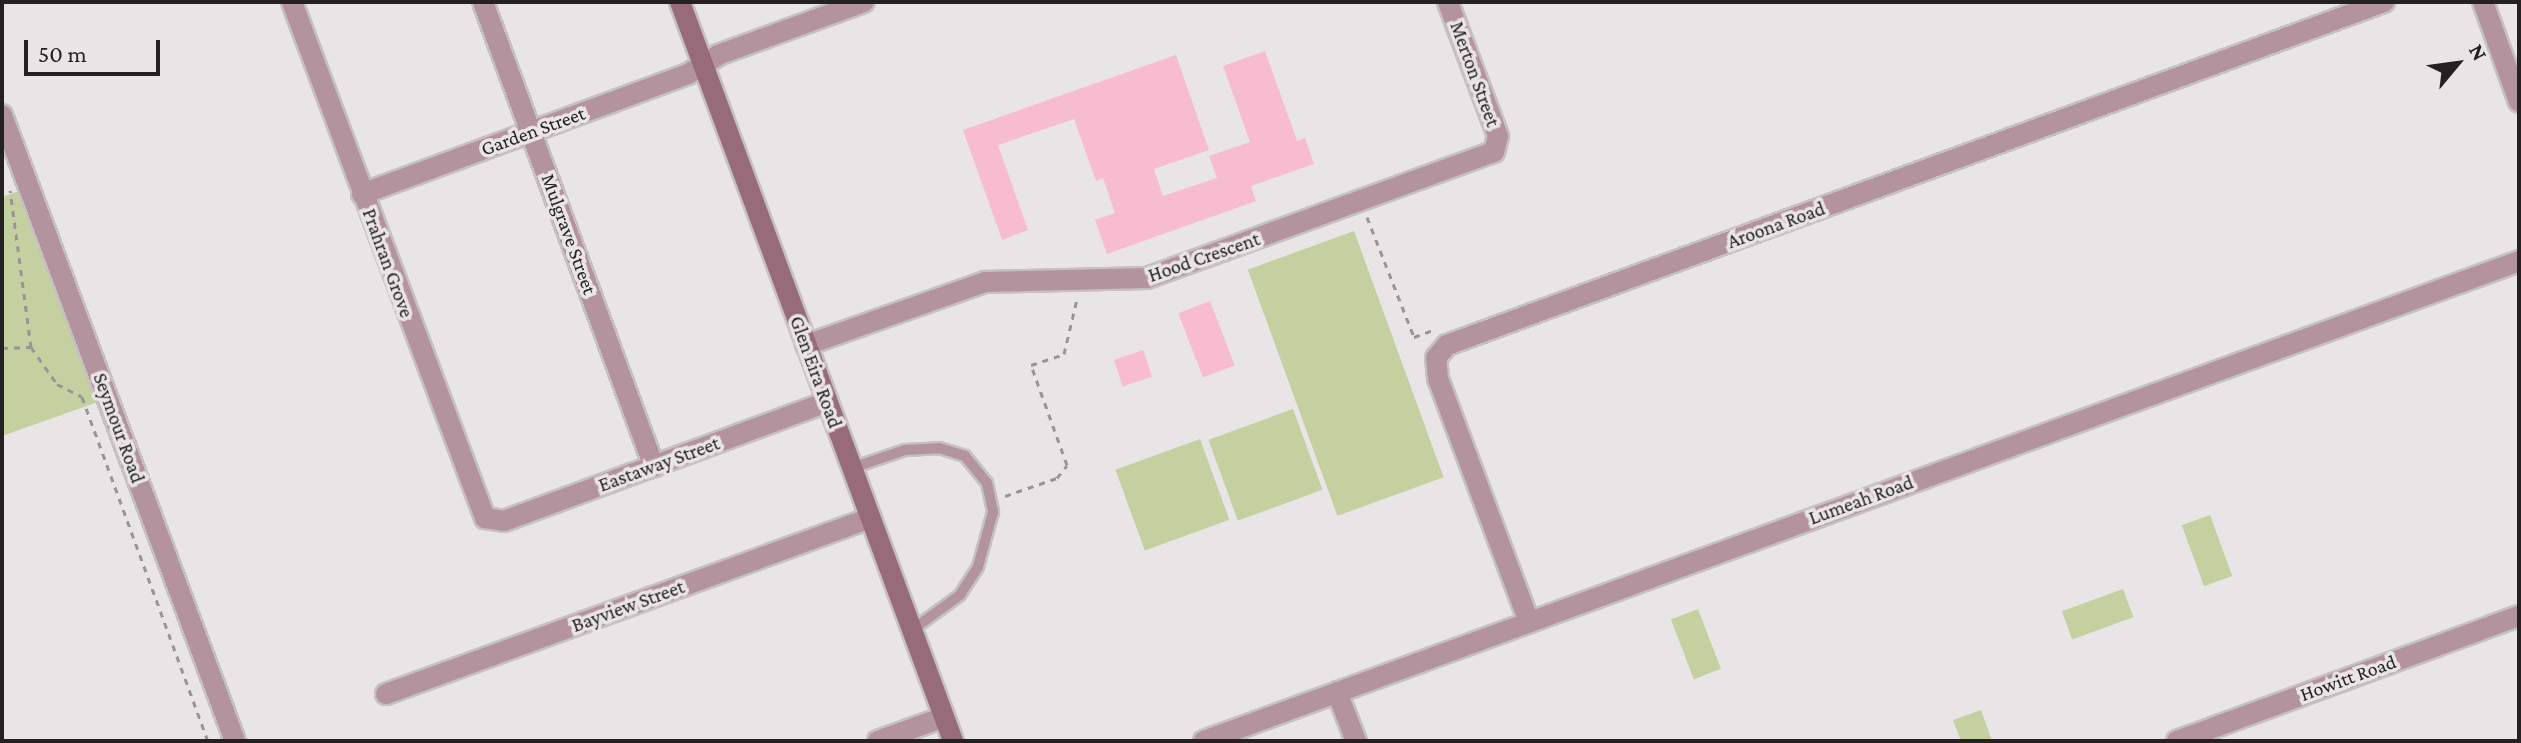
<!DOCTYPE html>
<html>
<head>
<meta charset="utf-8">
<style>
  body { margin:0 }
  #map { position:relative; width:2521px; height:743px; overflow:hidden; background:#e9e4e6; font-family:"Crimson Pro",serif }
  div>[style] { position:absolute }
  .green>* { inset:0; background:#c5d0a0; transform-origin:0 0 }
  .building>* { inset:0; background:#f7bccf; transform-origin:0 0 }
  .path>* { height:3px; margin-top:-1.5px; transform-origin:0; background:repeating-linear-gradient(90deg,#999597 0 6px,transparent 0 12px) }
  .roads { filter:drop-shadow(2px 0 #c5c1c3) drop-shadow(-2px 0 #c5c1c3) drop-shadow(0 2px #c5c1c3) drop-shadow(0 -2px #c5c1c3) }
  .lane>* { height:10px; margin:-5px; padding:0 5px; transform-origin:5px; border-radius:5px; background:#b3939d }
  .street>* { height:20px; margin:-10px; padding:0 10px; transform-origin:10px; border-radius:10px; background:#b3939d }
  .secondary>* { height:20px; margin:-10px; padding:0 10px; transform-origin:10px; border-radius:10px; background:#986b7a }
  span { translate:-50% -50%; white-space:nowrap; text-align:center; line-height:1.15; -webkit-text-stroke:7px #e9e4e6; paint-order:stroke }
  .street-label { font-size:20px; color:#232122 }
  .frame { position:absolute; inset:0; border:4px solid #232122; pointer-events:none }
  .north { position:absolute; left:2417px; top:24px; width:80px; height:80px; -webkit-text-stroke:6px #e9e4e6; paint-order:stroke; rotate:61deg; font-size:22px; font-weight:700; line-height:32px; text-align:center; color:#232122 }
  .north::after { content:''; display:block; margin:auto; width:28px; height:36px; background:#232122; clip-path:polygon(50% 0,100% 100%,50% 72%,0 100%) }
  .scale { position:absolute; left:24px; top:40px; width:136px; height:36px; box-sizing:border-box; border:4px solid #232122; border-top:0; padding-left:10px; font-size:24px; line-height:28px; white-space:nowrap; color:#232122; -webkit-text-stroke:6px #e9e4e6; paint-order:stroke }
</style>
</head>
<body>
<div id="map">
  <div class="green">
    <i style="clip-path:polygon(19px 191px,98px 402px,2px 436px,2px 197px)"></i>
    <i style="left:1354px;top:231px;width:262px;height:113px;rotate:70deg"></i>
    <i style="left:1293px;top:409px;width:86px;height:90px;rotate:70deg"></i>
    <i style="left:1200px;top:439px;width:86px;height:90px;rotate:70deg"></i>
    <i style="left:2210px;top:515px;width:65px;height:30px;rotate:70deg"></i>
    <i style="left:2123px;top:589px;width:30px;height:65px;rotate:70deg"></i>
    <i style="left:1698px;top:609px;width:64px;height:29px;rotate:69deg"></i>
    <i style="clip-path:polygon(1981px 710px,1992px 741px,1961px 741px,1953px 720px)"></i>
  </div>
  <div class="building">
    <i style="clip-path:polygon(1265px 51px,1297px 141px,1305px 138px,1314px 164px,1251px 186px,1256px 201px,1107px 254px,1095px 220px,1115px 213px,1103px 178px,1096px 181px,1074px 119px,998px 145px,1028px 230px,1002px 240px,963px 130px,1176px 55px,1209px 150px,1154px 169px,1163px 196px,1217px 178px,1209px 156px,1250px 142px,1223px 66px)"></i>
    <i style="left:1210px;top:301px;width:69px;height:34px;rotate:69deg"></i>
    <i style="left:1143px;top:350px;width:28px;height:31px;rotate:71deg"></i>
  </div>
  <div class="path">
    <i style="left:1367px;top:217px;width:129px;rotate:68.6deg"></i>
    <i style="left:1414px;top:337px;width:23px;rotate:-20deg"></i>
    <i style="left:31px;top:347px;width:45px;rotate:54.9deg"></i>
    <i style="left:57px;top:384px;width:28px;rotate:27deg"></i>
    <i style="left:82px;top:397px;width:366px;rotate:69.9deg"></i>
    <i style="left:2px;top:348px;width:29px;rotate:-2deg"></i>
    <i style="left:31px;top:347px;width:158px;rotate:-97.6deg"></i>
    <i style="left:1005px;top:496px;width:55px;rotate:-19.1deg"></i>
    <i style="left:1057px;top:478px;width:16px;rotate:-52deg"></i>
    <i style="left:1067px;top:465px;width:106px;rotate:-109.8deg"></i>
    <i style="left:1031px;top:365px;width:35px;rotate:-18deg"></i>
    <i style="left:1064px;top:354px;width:57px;rotate:-76.7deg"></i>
  </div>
  <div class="roads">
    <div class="lane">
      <i style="left:852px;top:468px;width:56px;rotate:-18.8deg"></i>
      <i style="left:905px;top:450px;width:34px;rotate:-3deg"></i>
      <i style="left:939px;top:448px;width:27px;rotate:17deg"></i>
      <i style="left:965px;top:456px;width:35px;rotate:51deg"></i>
      <i style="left:987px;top:483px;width:30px;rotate:78deg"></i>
      <i style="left:993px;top:512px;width:57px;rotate:105.3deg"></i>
      <i style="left:978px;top:567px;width:33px;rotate:123deg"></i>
      <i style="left:960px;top:595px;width:59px;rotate:143.9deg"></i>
    </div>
    <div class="street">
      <i style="left:292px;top:2px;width:551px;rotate:69.49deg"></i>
      <i style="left:485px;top:518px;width:19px;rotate:9deg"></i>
      <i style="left:504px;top:521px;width:344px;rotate:-20.2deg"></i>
      <i style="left:483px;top:2px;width:495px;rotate:69.8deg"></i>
      <i style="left:2483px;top:2px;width:106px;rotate:70.2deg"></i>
      <i style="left:2px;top:115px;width:668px;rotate:69.58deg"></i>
      <i style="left:362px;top:194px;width:347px;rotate:-20.2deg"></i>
      <i style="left:688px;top:74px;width:36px;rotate:-32deg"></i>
      <i style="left:718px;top:55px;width:155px;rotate:-20deg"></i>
      <i style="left:806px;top:345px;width:190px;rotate:-19.4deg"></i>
      <i style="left:985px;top:282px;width:162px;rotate:-1.4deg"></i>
      <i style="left:1147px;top:278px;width:369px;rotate:-20deg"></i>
      <i style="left:1494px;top:152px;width:16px;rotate:-76deg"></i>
      <i style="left:1498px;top:136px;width:143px;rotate:-110.5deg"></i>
      <i style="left:1529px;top:622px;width:259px;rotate:-110.5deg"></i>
      <i style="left:1438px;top:379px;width:21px;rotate:-95deg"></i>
      <i style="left:1436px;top:358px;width:17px;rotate:-50deg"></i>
      <i style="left:1447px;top:345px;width:998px;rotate:-20.11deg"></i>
      <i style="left:1337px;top:692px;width:53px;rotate:68.8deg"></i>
      <i style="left:386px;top:694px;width:515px;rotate:-19.98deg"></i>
      <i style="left:878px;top:741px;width:70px;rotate:-20deg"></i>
      <i style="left:1204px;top:741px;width:1400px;rotate:-20.05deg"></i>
      <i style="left:2177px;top:741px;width:364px;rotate:-20.1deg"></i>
    </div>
    <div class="secondary">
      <i style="left:680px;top:2px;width:788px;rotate:69.72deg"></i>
    </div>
  </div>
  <div class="street-label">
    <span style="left:1475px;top:74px;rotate:70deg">Merton Street</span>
    <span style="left:533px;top:131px;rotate:-20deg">Garden Street</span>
    <span style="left:1776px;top:225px;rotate:-20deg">Aroona Road</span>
    <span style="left:569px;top:234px;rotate:70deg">Mulgrave Street</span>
    <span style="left:1204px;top:257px;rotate:-19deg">Hood Crescent</span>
    <span style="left:388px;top:263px;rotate:70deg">Prahran Grove</span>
    <span style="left:816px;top:372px;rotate:70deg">Glen Eira Road</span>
    <span style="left:119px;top:428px;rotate:70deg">Seymour Road</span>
    <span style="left:659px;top:464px;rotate:-20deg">Eastaway Street</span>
    <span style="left:1861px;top:500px;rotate:-20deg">Lumeah Road</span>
    <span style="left:628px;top:606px;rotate:-20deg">Bayview Street</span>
    <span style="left:2348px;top:678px;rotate:-20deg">Howitt Road</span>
  </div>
  <div class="frame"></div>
  <div class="north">N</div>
  <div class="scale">50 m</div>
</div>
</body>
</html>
